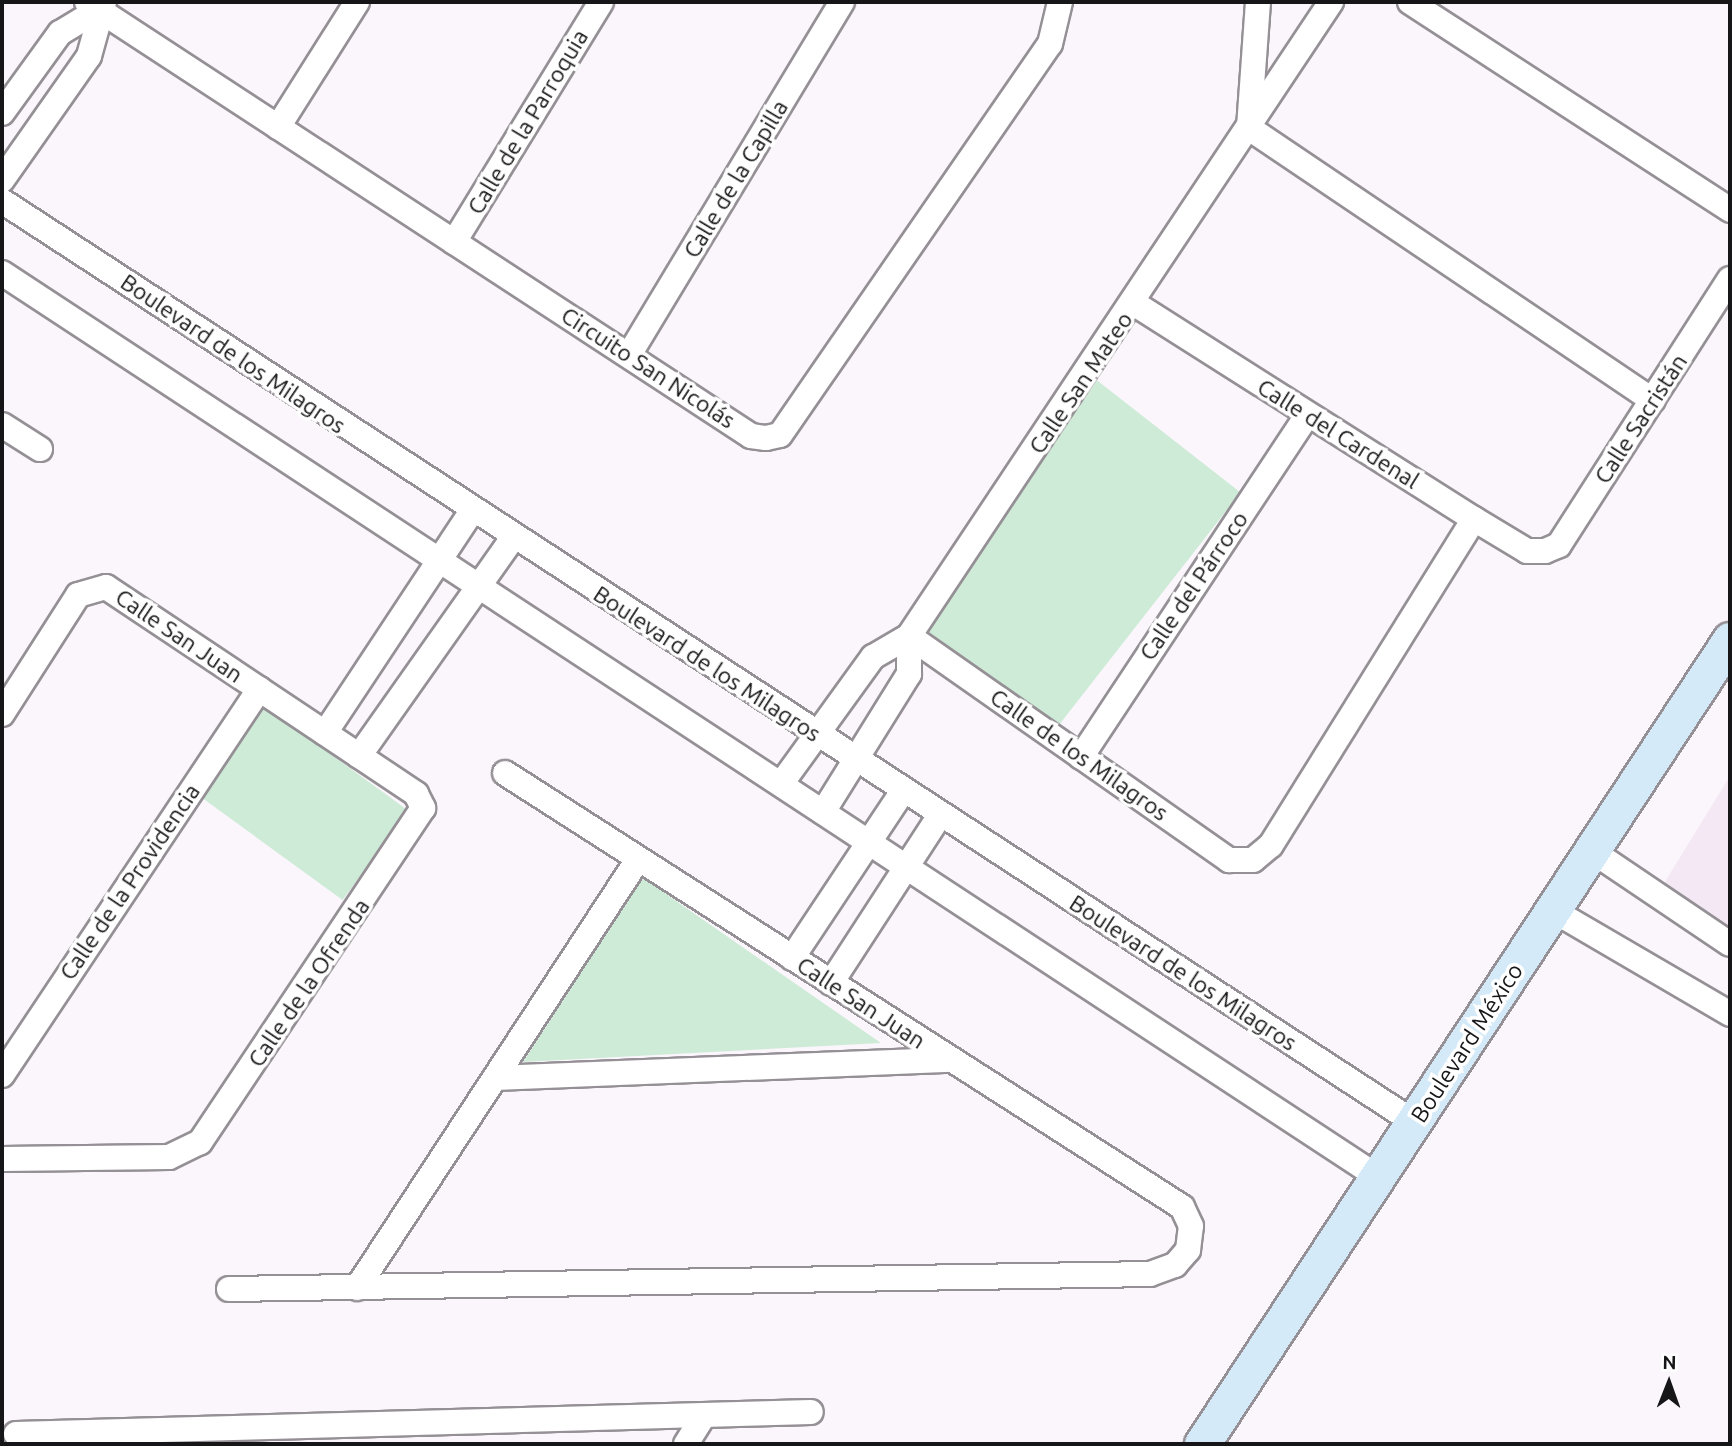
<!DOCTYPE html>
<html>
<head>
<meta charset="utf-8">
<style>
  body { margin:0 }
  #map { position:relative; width:1732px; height:1446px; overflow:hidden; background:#fbf6fc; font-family:Ubuntu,sans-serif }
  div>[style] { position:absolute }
  .built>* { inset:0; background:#f3e8f3 }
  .green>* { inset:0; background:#ceebd7; transform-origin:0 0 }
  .roads { filter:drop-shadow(2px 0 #959095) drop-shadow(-2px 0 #959095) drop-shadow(0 2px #959095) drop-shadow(0 -2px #959095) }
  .street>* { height:24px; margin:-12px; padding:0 12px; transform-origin:12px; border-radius:12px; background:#fff }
  .secondary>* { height:35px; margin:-17.5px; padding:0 17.5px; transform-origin:17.5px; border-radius:17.5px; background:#d4eaf8 }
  span { translate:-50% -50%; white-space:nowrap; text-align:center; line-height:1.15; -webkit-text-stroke:7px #fff; paint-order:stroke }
  .street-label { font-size:23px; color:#161517 }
  .frame { position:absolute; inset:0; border:4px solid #161517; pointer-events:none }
  .north { position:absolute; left:1634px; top:1348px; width:70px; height:70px; -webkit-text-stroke:5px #fff; paint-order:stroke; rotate:1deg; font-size:19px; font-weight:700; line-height:28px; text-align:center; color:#161517 }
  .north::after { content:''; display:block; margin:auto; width:24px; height:32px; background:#161517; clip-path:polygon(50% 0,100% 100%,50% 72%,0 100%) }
</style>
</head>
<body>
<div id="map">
  <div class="built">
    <i style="clip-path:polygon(1730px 776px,1730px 956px,1650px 906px)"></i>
  </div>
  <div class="green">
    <i style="left:1094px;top:378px;width:186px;height:302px;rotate:38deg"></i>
    <i style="left:263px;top:705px;width:179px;height:111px;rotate:36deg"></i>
    <i style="clip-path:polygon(643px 878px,881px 1043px,523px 1062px)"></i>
  </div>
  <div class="roads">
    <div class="street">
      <i style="left:87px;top:2px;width:793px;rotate:33.17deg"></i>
      <i style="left:751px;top:436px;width:15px;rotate:8deg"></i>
      <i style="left:766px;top:438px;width:14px;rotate:-12deg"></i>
      <i style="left:780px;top:435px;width:475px;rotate:-55.4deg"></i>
      <i style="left:1050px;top:44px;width:43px;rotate:-76.6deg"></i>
      <i style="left:1258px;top:2px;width:126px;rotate:94.1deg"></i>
      <i style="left:1249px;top:128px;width:487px;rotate:34deg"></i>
      <i style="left:1410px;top:2px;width:382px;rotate:33deg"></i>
      <i style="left:2px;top:113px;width:99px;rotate:-54.1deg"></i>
      <i style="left:60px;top:33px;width:44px;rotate:-31.2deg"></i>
      <i style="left:278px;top:127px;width:148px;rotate:-57.7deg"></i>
      <i style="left:2px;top:180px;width:151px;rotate:-54.9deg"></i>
      <i style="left:89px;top:56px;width:56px;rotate:-74.5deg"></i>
      <i style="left:2px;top:201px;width:1687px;rotate:33.12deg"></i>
      <i style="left:454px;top:242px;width:281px;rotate:-58.5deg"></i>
      <i style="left:2px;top:273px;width:1646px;rotate:33.3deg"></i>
      <i style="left:1135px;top:304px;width:401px;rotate:32.4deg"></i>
      <i style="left:1474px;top:519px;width:62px;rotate:31.1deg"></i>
      <i style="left:1527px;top:551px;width:18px"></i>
      <i style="left:1545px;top:551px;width:15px;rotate:-23deg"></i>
      <i style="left:1559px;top:545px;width:316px;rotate:-57.3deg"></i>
      <i style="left:629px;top:355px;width:412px;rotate:-58.9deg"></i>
      <i style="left:2px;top:425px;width:45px;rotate:32.3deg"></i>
      <i style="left:909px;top:636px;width:391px;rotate:35deg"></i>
      <i style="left:1229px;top:860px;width:24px"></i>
      <i style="left:1253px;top:860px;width:23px;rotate:-40deg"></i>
      <i style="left:1271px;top:845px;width:384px;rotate:-58.1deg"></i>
      <i style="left:2px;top:714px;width:141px;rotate:-57.4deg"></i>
      <i style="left:78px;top:595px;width:29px;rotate:-16deg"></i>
      <i style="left:106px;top:587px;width:373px;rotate:33.7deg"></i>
      <i style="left:416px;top:794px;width:16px;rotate:63deg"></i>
      <i style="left:423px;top:808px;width:402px;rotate:123.7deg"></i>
      <i style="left:200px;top:1142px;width:34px;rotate:154deg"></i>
      <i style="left:169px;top:1157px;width:167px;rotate:179.3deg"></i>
      <i style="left:325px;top:733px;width:265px;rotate:-56.5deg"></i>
      <i style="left:359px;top:756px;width:267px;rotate:-54.8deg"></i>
      <i style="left:1081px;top:757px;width:410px;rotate:-56.5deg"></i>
      <i style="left:781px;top:784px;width:157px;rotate:-54.1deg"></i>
      <i style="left:873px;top:657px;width:42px;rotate:-30.3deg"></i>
      <i style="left:909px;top:636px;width:762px;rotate:-56.35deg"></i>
      <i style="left:823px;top:812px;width:163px;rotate:-58.1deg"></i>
      <i style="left:909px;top:674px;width:38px;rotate:-90deg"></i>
      <i style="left:1592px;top:851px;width:166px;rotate:34deg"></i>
      <i style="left:1554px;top:911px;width:204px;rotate:30.3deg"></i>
      <i style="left:792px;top:958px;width:201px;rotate:-56.4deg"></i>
      <i style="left:831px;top:983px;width:200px;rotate:-57deg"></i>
      <i style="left:2px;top:1075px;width:464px;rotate:-56.3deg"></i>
      <i style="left:495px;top:1078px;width:456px;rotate:-2.3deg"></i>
      <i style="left:357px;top:1288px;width:511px;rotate:-56.75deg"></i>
      <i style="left:229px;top:1289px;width:921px;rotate:-0.93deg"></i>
      <i style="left:1150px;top:1274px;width:27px;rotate:-20deg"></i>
      <i style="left:1175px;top:1265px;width:20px;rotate:-49deg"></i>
      <i style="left:1188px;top:1250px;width:24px;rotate:-83deg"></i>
      <i style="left:1191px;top:1226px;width:21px;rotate:-115deg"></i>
      <i style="left:1182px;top:1207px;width:804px;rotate:-147.34deg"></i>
      <i style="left:16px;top:1434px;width:795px;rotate:-1.59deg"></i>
      <i style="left:686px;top:1444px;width:34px;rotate:-58deg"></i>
    </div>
    <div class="secondary">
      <i style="left:1202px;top:1444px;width:962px;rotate:-56.71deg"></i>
    </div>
  </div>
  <div class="street-label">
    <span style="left:528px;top:122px;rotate:-59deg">Calle de la Parroquia</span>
    <span style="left:736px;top:179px;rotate:-59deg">Calle de la Capilla</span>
    <span style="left:233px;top:354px;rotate:34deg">Boulevard de los Milagros</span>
    <span style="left:648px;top:368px;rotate:33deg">Circuito San Nicolás</span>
    <span style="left:1081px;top:383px;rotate:-56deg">Calle San Mateo</span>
    <span style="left:1641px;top:419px;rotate:-57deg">Calle Sacristán</span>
    <span style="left:1338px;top:434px;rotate:32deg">Calle del Cardenal</span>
    <span style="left:1194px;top:586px;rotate:-56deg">Calle del Párroco</span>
    <span style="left:179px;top:636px;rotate:34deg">Calle San Juan</span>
    <span style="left:707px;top:664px;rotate:33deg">Boulevard de los Milagros</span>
    <span style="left:1079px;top:755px;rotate:35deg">Calle de los Milagros</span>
    <span style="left:130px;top:882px;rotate:-56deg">Calle de la Providencia</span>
    <span style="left:1183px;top:973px;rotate:33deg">Boulevard de los Milagros</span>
    <span style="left:309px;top:983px;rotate:-56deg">Calle de la Ofrenda</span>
    <span style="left:861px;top:1003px;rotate:33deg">Calle San Juan</span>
    <span style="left:1467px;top:1043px;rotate:-57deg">Boulevard México</span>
  </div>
  <div class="frame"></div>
  <div class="north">N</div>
</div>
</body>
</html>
